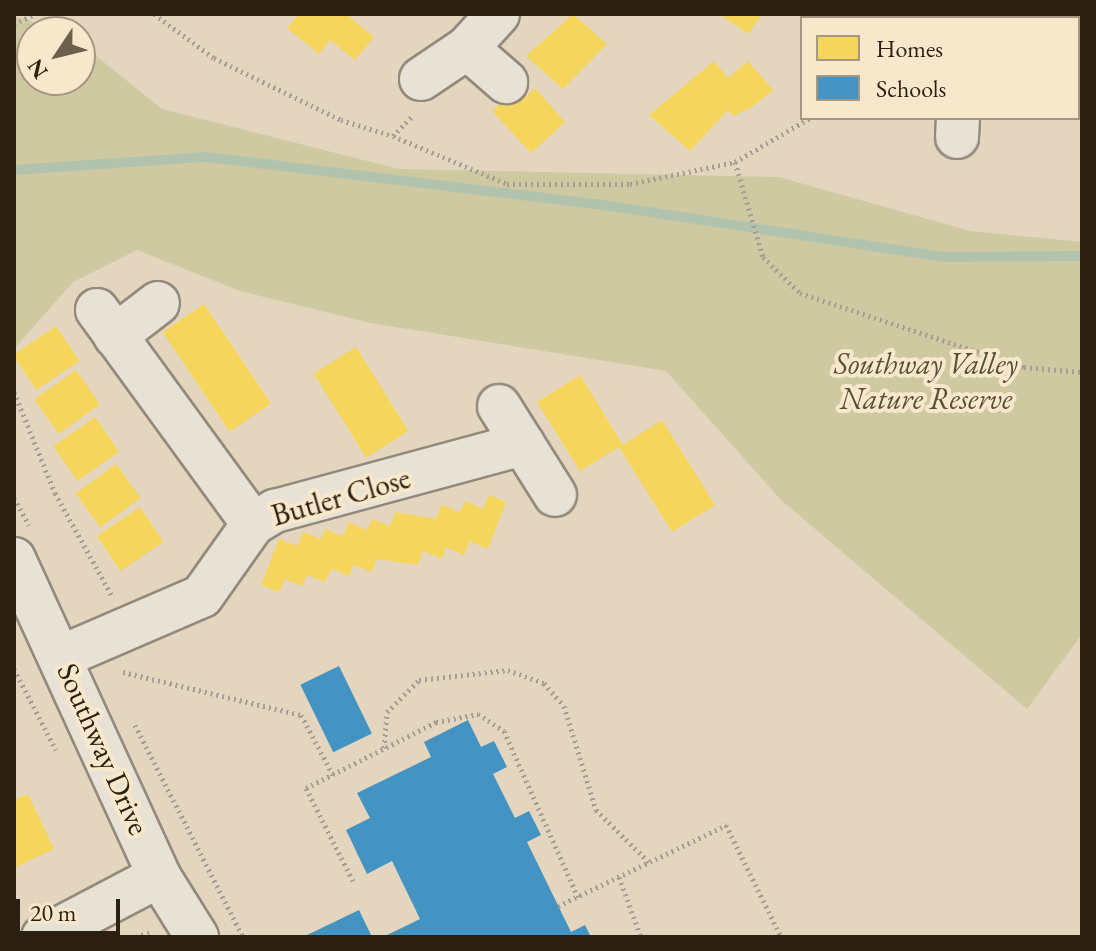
<!DOCTYPE html>
<html>
<head>
<meta charset="utf-8">
<style>
  body { margin:0 }
  #map { position:relative; width:1096px; height:951px; overflow:hidden; background:#e4d6be; font-family:"EB Garamond",serif }
  div>[style] { position:absolute }
  .green>* { inset:0; background:#cfc9a1 }
  .homes>* { inset:0; background:#f6d55c; transform-origin:0 0 }
  .schools>* { inset:0; background:#4393c3; transform-origin:0 0 }
  .stream>* { height:10px; margin:-5px; padding:0 5px; transform-origin:5px; border-radius:5px; background:#b2c3ad }
  .path>* { height:5px; margin-top:-2.5px; transform-origin:0; background:repeating-linear-gradient(90deg,#a49e94 0 2px,transparent 0 6px) }
  .roads { filter:drop-shadow(2px 0 #938a7b) drop-shadow(-2px 0 #938a7b) drop-shadow(0 2px #938a7b) drop-shadow(0 -2px #938a7b) }
  .minor>* { height:42px; margin:-21px; padding:0 21px; transform-origin:21px; border-radius:21px; background:#e8e1d5 }
  span { translate:-50% -50%; white-space:nowrap; text-align:center; line-height:1.15; -webkit-text-stroke:8px #f7e7cb; paint-order:stroke }
  .park-label { font-size:30px; color:#575036; font-style:italic }
  .street-label { font-size:30px; color:#2b2012 }
  .frame { position:absolute; inset:0; border:16px solid #2b2012; pointer-events:none }
  .legend { position:absolute; left:800px; top:16px; width:280px; height:104px; box-sizing:border-box; background:#f7e7cb; border:2px solid #a59781; margin:0; padding:10px 14px; list-style:none; font-size:24px; color:#2b2012 }
  .legend li { display:flex; align-items:center; gap:16px; height:40px }
  .legend b { width:40px; border:2px solid #a59781 }
  .north { position:absolute; left:16px; top:16px; width:80px; height:80px; box-sizing:border-box; background:#f7e7cb; border:2px solid #a59781; border-radius:50%; rotate:235deg; font-size:22px; font-weight:700; line-height:32px; text-align:center; color:#2b2012 }
  .north::after { content:''; display:block; margin:auto; width:28px; height:36px; background:#6c604e; clip-path:polygon(50% 0,100% 100%,50% 72%,0 100%) }
  .scale { position:absolute; left:16px; top:899px; width:104px; height:36px; box-sizing:border-box; border:4px solid #2b2012; border-top:0; padding-left:10px; font-size:24px; line-height:28px; white-space:nowrap; color:#2b2012; -webkit-text-stroke:6px #f7e7cb; paint-order:stroke }
</style>
</head>
<body>
<div id="map">
  <div class="green">
    <i style="clip-path:polygon(14px 16px,66px 32px,32px 32px,32px 80px,80px 80px,80px 43px,162px 109px,399px 169px,779px 177px,970px 231px,1082px 242px,1082px 634px,1027px 709px,781px 500px,666px 371px,371px 323px,240px 291px,137px 250px,73px 282px,14px 349px)"></i>
  </div>
  <div class="homes">
    <i style="clip-path:polygon(299px 14px,346px 14px,374px 37px,355px 60px,330px 40px,319px 54px,287px 28px)"></i>
    <i style="clip-path:polygon(573px 14px,607px 44px,563px 89px,526px 56px)"></i>
    <i style="clip-path:polygon(719px 14px,762px 14px,748px 34px)"></i>
    <i style="clip-path:polygon(714px 61px,728px 78px,748px 61px,773px 90px,752px 107px,733px 116px,728px 110px,690px 151px,649px 115px)"></i>
    <i style="clip-path:polygon(535px 88px,565px 122px,531px 153px,492px 111px,508px 97px,516px 105px)"></i>
    <i style="left:204px;top:304px;width:120px;height:50px;rotate:56deg"></i>
    <i style="left:56px;top:326px;width:42px;height:52px;rotate:56deg"></i>
    <i style="left:356px;top:347px;width:99px;height:50px;rotate:58deg"></i>
    <i style="left:76px;top:370px;width:42px;height:51px;rotate:55deg"></i>
    <i style="clip-path:polygon(580px 375px,623px 445px,662px 420px,715px 505px,672px 532px,619px 447px,580px 471px,537px 402px)"></i>
    <i style="left:95px;top:417px;width:42px;height:51px;rotate:55deg"></i>
    <i style="left:116px;top:464px;width:42px;height:50px;rotate:54deg"></i>
    <i style="clip-path:polygon(489px 495px,506px 502px,488px 549px,470px 541px,464px 555px,446px 547px,442px 559px,423px 551px,418px 565px,377px 559px,372px 572px,353px 565px,349px 576px,331px 569px,325px 582px,307px 575px,302px 586px,285px 579px,279px 592px,261px 585px,279px 539px,298px 546px,303px 532px,321px 539px,325px 529px,343px 536px,349px 522px,367px 530px,372px 519px,390px 526px,396px 512px,436px 519px,441px 505px,460px 512px,465px 501px,483px 509px)"></i>
    <i style="left:140px;top:507px;width:42px;height:52px;rotate:56deg"></i>
    <i style="clip-path:polygon(28px 794px,54px 849px,14px 868px,14px 800px)"></i>
  </div>
  <div class="schools">
    <i style="left:339px;top:666px;width:75px;height:43px;rotate:64deg"></i>
    <i style="clip-path:polygon(468px 720px,481px 747px,494px 741px,507px 767px,493px 774px,515px 818px,529px 811px,541px 835px,527px 842px,571px 932px,585px 925px,591px 937px,383px 937px,420px 919px,392px 861px,367px 874px,346px 830px,370px 818px,357px 793px,431px 757px,424px 742px)"></i>
    <i style="clip-path:polygon(359px 910px,372px 937px,303px 937px)"></i>
  </div>
  <div class="stream">
    <i style="left:14px;top:170px;width:193px;rotate:-3.9deg"></i>
    <i style="left:207px;top:157px;width:393px;rotate:6.9deg"></i>
    <i style="left:597px;top:204px;width:351px;rotate:8.7deg"></i>
    <i style="left:944px;top:257px;width:138px;rotate:-0.4deg"></i>
  </div>
  <div class="path">
    <i style="left:154px;top:14px;width:74px;rotate:36.3deg"></i>
    <i style="left:214px;top:58px;width:141px;rotate:26deg"></i>
    <i style="left:341px;top:120px;width:54px;rotate:17.1deg"></i>
    <i style="left:393px;top:136px;width:29px;rotate:-46deg"></i>
    <i style="left:852px;top:14px;width:4px;rotate:76deg"></i>
    <i style="left:14px;top:24px;width:23px;rotate:-25deg"></i>
    <i style="left:393px;top:136px;width:124px;rotate:22.8deg"></i>
    <i style="left:507px;top:184px;width:123px"></i>
    <i style="left:630px;top:184px;width:107px;rotate:-11.8deg"></i>
    <i style="left:735px;top:162px;width:87px;rotate:-30.4deg"></i>
    <i style="left:735px;top:162px;width:99px;rotate:73.6deg"></i>
    <i style="left:763px;top:257px;width:52px;rotate:44.2deg"></i>
    <i style="left:800px;top:293px;width:236px;rotate:18.3deg"></i>
    <i style="left:1024px;top:367px;width:58px;rotate:4.9deg"></i>
    <i style="left:14px;top:392px;width:109px;rotate:67.9deg"></i>
    <i style="left:55px;top:493px;width:118px;rotate:61deg"></i>
    <i style="left:14px;top:498px;width:31px;rotate:61deg"></i>
    <i style="left:14px;top:669px;width:91px;rotate:62.6deg"></i>
    <i style="left:123px;top:672px;width:183px;rotate:13.6deg"></i>
    <i style="left:301px;top:715px;width:68px;rotate:61.9deg"></i>
    <i style="left:135px;top:725px;width:238px;rotate:63deg"></i>
    <i style="left:384px;top:748px;width:36px;rotate:-85deg"></i>
    <i style="left:387px;top:712px;width:45px;rotate:-45deg"></i>
    <i style="left:419px;top:680px;width:90px;rotate:-6.4deg"></i>
    <i style="left:508px;top:670px;width:38px;rotate:20deg"></i>
    <i style="left:544px;top:683px;width:30px;rotate:49deg"></i>
    <i style="left:564px;top:706px;width:109px;rotate:72.9deg"></i>
    <i style="left:596px;top:810px;width:74px;rotate:44.5deg"></i>
    <i style="left:619px;top:877px;width:64px;rotate:69.9deg"></i>
    <i style="left:353px;top:881px;width:104px;rotate:-116.8deg"></i>
    <i style="left:306px;top:788px;width:146px;rotate:-26.9deg"></i>
    <i style="left:436px;top:722px;width:43px;rotate:-10.8deg"></i>
    <i style="left:478px;top:714px;width:31px;rotate:33deg"></i>
    <i style="left:504px;top:731px;width:182px;rotate:66deg"></i>
    <i style="left:558px;top:906px;width:187px;rotate:-25.7deg"></i>
    <i style="left:726px;top:825px;width:125px;rotate:63.8deg"></i>
    <i style="left:136px;top:937px;width:16px;rotate:-18deg"></i>
  </div>
  <div class="roads">
    <div class="minor">
      <i style="left:467px;top:48px;width:52px;rotate:41.1deg"></i>
      <i style="left:421px;top:79px;width:55px;rotate:-34deg"></i>
      <i style="left:467px;top:48px;width:46px;rotate:-47.6deg"></i>
      <i style="left:1078px;top:91px;width:4px"></i>
      <i style="left:957px;top:137px;width:19px;rotate:-87deg"></i>
      <i style="left:97px;top:310px;width:265px;rotate:53.9deg"></i>
      <i style="left:115px;top:336px;width:54px;rotate:-37.5deg"></i>
      <i style="left:499px;top:406px;width:105px;rotate:57.8deg"></i>
      <i style="left:14px;top:559px;width:349px;rotate:65.4deg"></i>
      <i style="left:159px;top:876px;width:72px;rotate:58.1deg"></i>
      <i style="left:63px;top:656px;width:151px;rotate:-23.3deg"></i>
      <i style="left:202px;top:596px;width:88px;rotate:-54.7deg"></i>
      <i style="left:253px;top:524px;width:26px;rotate:-31deg"></i>
      <i style="left:275px;top:511px;width:257px;rotate:-15.1deg"></i>
      <i style="left:43px;top:937px;width:131px;rotate:-27.7deg"></i>
    </div>
  </div>
  <div class="park-label">
    <span style="left:926px;top:381px">Southway Valley<br>Nature Reserve</span>
  </div>
  <div class="street-label">
    <span style="left:341px;top:497px;rotate:-16deg">Butler Close</span>
    <span style="left:103px;top:749px;rotate:66deg">Southway Drive</span>
  </div>
  <div class="frame"></div>
  <ul class="legend">
  <li><b style="height:22px;background:#f6d55c"></b>Homes</li>
  <li><b style="height:22px;background:#4393c3"></b>Schools</li>
  </ul>
  <div class="north">N</div>
  <div class="scale">20 m</div>
</div>
</body>
</html>
